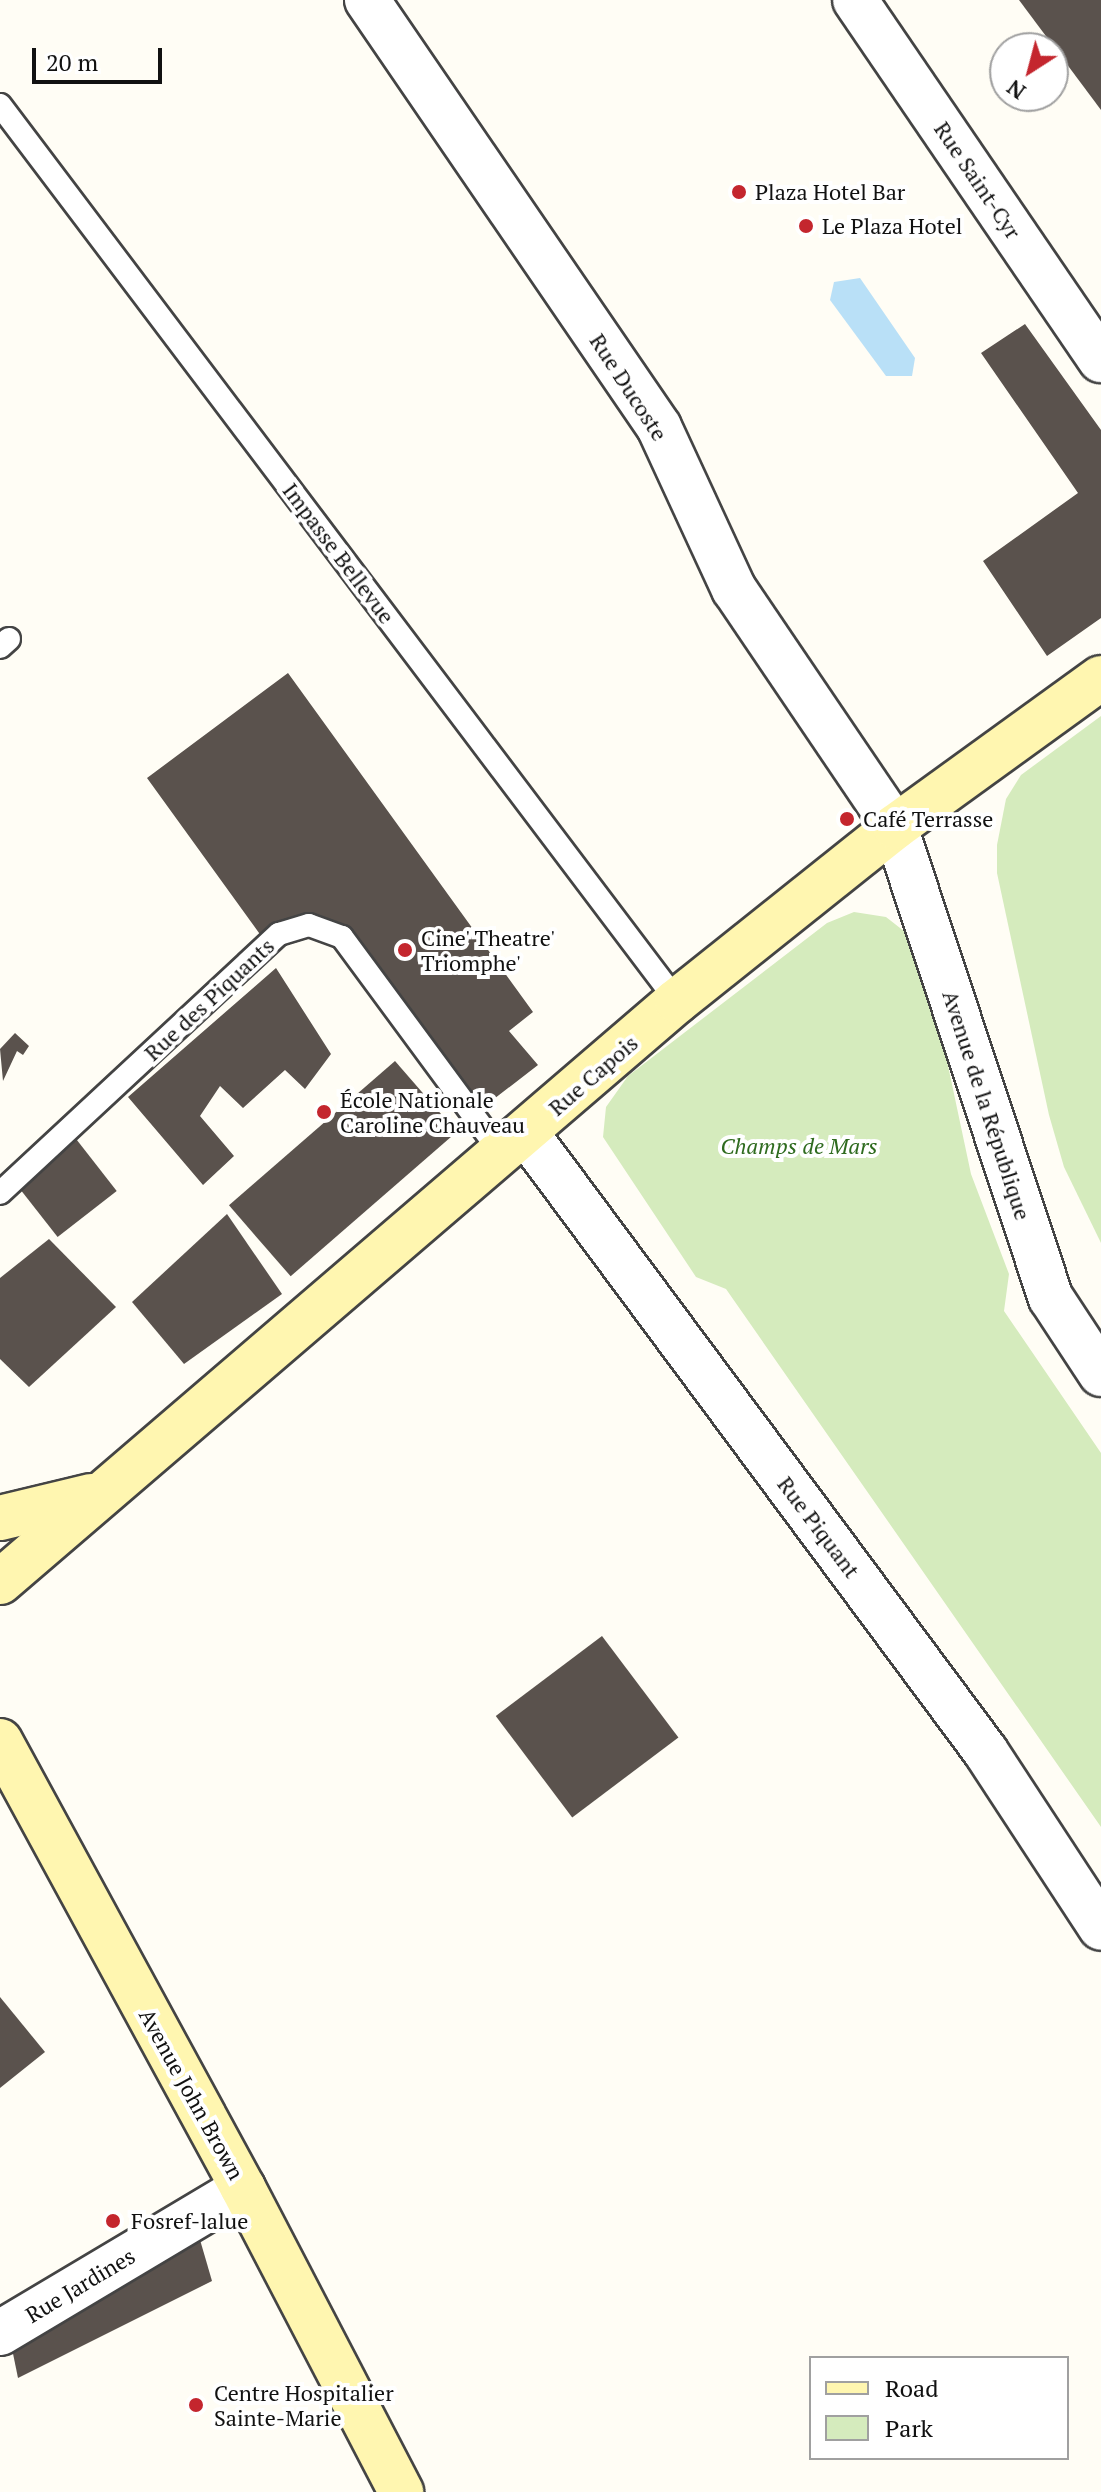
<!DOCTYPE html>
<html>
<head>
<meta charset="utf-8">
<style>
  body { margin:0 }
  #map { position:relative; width:1101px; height:2492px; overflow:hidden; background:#fffdf5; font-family:"PT Serif",serif }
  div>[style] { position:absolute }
  .green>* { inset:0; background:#d5ebbd }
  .water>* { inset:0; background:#b9e0f7 }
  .building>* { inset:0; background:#5a524d; transform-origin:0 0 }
  .roads { filter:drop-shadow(2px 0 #444) drop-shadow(-2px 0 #444) drop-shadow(0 2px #444) drop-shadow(0 -2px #444) }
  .lane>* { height:22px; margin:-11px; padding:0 11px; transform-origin:11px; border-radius:11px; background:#fff }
  .street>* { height:44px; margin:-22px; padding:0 22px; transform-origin:22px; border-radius:22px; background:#fff }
  .secondary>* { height:44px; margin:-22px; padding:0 22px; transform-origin:22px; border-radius:22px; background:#fff6b0 }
  .dots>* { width:22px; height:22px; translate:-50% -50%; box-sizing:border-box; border:4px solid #fff; border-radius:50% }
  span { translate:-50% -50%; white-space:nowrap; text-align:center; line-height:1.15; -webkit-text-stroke:8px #fff; paint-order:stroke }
  .street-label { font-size:22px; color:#111 }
  .poi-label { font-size:22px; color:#111 }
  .left { translate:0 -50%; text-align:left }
  .park-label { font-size:22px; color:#2f6b1f; font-style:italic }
  .legend { position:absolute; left:809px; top:2356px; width:260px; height:104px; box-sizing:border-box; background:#fff; border:2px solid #a0a0a0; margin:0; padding:10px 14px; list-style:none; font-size:24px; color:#111 }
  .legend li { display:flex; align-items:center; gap:16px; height:40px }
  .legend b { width:40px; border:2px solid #a0a0a0 }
  .north { position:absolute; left:989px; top:32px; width:80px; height:80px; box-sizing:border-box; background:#fff; border:2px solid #a0a0a0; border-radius:50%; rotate:216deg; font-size:22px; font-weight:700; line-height:32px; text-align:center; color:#111 }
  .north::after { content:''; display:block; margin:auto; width:28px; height:36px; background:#c4262e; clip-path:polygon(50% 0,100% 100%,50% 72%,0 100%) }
  .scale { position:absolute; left:32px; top:48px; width:130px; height:36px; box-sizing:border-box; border:4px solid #111; border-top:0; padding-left:10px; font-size:24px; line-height:28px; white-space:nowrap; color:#111; -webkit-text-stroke:6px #fff; paint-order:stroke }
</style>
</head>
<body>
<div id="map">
  <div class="green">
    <i style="clip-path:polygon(1101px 716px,1101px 1243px,1064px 1167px,1049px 1115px,997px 873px,997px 845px,1006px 799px,1021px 775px)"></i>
    <i style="clip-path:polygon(854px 912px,886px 917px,909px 935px,936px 1009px,971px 1174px,1009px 1274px,1004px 1311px,1101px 1453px,1101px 1827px,726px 1289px,696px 1277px,603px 1137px,606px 1107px,628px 1076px,827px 923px)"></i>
  </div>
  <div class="water">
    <i style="clip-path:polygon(860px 278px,915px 358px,912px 376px,886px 376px,830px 300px,834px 282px)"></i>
  </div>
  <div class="building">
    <i style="clip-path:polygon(1019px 0,1101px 0,1101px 110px)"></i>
    <i style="clip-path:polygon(1025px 324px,1101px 430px,1101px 618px,1047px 656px,983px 561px,1078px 493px,981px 353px)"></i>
    <i style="clip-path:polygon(288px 673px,533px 1012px,509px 1031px,538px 1065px,468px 1119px,324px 934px,317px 940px,303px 935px,267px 944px,147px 778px)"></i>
    <i style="clip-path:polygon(276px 968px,331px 1054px,305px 1089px,285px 1070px,243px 1108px,220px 1086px,200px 1116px,234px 1156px,203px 1185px,128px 1097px)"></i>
    <i style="clip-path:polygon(15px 1033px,29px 1046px,23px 1055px,17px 1051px,3px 1081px,0 1049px)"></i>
    <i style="left:395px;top:1061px;width:94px;height:220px;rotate:49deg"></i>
    <i style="left:73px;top:1135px;width:71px;height:75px;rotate:52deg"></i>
    <i style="clip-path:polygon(227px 1214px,282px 1294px,184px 1364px,132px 1302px)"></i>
    <i style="clip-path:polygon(49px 1239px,116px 1307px,29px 1387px,0 1359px,0 1278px)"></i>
    <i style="left:602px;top:1636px;width:127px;height:133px;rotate:53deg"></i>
    <i style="clip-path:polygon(0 1997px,45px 2052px,0 2088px)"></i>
    <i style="clip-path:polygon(196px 2226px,212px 2281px,18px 2378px,9px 2334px)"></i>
  </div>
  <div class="roads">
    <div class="lane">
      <i style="left:0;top:105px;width:1123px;rotate:52.93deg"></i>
      <i style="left:0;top:647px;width:12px;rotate:-42deg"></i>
      <i style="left:0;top:1193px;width:381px;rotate:-42.9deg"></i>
      <i style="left:279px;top:934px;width:31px;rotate:-17deg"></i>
      <i style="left:309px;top:925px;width:35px;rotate:20deg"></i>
      <i style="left:342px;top:937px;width:268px;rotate:53.6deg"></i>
    </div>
    <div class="street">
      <i style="left:367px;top:0;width:517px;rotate:55.63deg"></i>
      <i style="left:659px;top:427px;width:179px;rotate:65.2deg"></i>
      <i style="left:734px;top:589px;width:287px;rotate:55.9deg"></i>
      <i style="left:895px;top:827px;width:496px;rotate:71.7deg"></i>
      <i style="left:1051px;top:1298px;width:91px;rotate:56.7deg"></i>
      <i style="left:855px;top:0;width:436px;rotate:55.7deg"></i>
      <i style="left:526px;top:1133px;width:771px;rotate:53.38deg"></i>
      <i style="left:986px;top:1752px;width:210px;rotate:56.8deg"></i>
      <i style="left:0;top:2333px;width:283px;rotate:-30.8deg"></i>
    </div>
    <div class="secondary">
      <i style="left:0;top:1518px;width:94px;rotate:-13.6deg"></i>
      <i style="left:0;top:1582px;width:892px;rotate:-40.64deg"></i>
      <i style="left:677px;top:1001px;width:279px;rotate:-38.6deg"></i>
      <i style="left:895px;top:827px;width:254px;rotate:-35.9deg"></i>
      <i style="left:0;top:1741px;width:509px;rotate:61.47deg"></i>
      <i style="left:243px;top:2188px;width:343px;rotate:62.5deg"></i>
    </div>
  </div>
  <div class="dots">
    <i style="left:739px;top:192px;background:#c4262e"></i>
    <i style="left:806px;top:226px;background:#c4262e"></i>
    <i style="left:847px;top:819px;background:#c4262e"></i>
    <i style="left:405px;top:950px;background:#c4262e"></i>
    <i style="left:324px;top:1112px;background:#c4262e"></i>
    <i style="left:113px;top:2221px;background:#c4262e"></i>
    <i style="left:196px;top:2405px;background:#c4262e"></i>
  </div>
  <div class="street-label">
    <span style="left:978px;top:180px;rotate:56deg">Rue Saint-Cyr</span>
    <span style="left:629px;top:387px;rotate:57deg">Rue Ducoste</span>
    <span style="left:339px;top:553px;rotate:53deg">Impasse Bellevue</span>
    <span style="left:209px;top:999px;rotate:-43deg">Rue des Piquants</span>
    <span style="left:593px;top:1075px;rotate:-41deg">Rue Capois</span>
    <span style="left:987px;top:1105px;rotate:72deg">Avenue de la République</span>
    <span style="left:819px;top:1527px;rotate:53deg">Rue Piquant</span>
    <span style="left:192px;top:2094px;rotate:61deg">Avenue John Brown</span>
    <span style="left:80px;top:2285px;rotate:-31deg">Rue Jardines</span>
  </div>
  <div class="poi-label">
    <span class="left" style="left:755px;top:192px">Plaza Hotel Bar</span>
    <span class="left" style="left:822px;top:226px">Le Plaza Hotel</span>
    <span class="left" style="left:863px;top:819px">Café Terrasse</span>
    <span class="left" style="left:421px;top:950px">Cine' Theatre'<br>Triomphe'</span>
    <span class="left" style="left:340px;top:1112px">École Nationale<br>Caroline Chauveau</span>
    <span class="left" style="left:131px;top:2221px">Fosref-lalue</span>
    <span class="left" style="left:214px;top:2405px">Centre Hospitalier<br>Sainte-Marie</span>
  </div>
  <div class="park-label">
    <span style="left:799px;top:1146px">Champs de Mars</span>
  </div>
  <ul class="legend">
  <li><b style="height:10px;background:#fff6b0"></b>Road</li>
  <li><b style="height:22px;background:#d5ebbd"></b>Park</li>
  </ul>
  <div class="north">N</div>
  <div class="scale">20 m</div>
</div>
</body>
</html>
